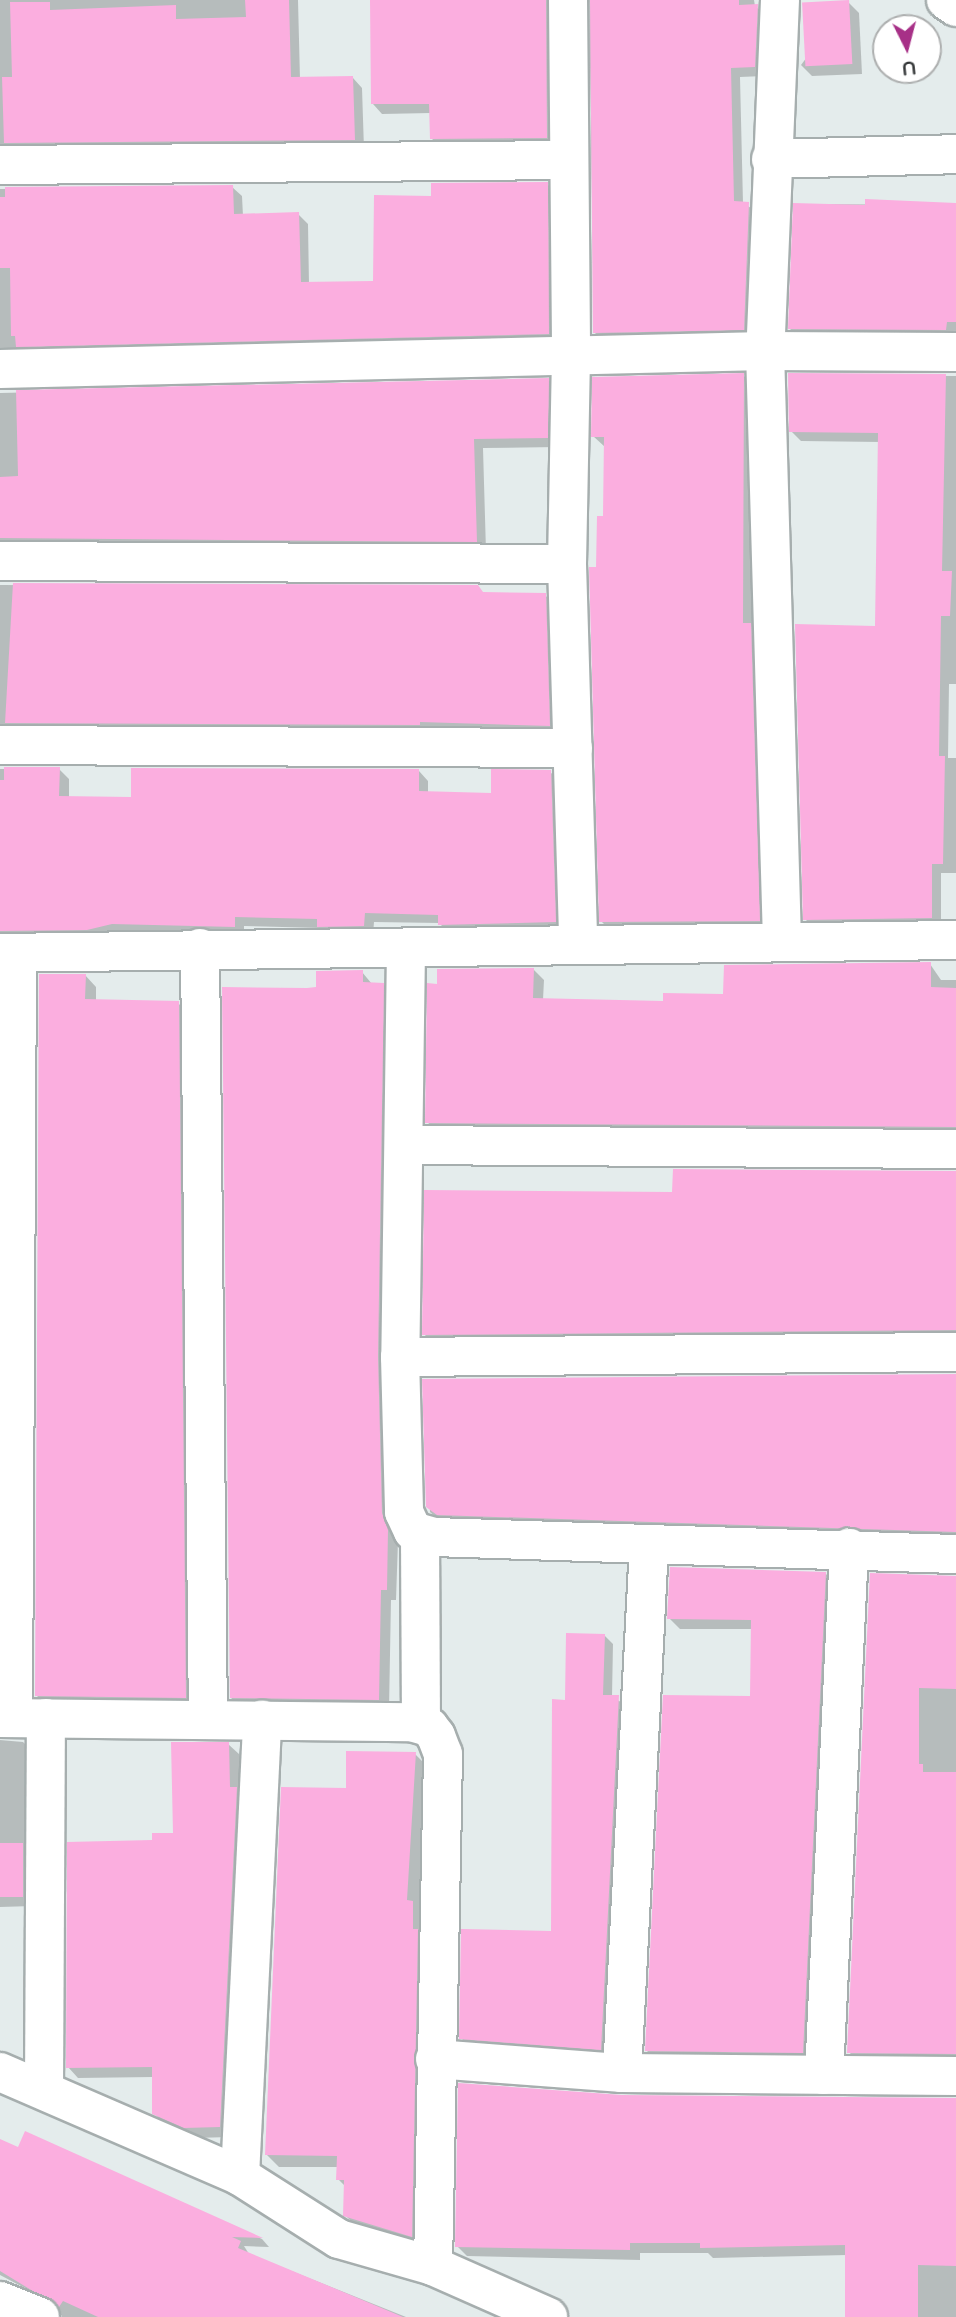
<!DOCTYPE html>
<html>
<head>
<meta charset="utf-8">
<style>
  body { margin:0 }
  #map { position:relative; width:956px; height:2317px; overflow:hidden; background:#e4ecec; font-family:"Varela Round",sans-serif }
  div>[style] { position:absolute }
  .shadow>* { inset:0; background:#0003 }
  .building>* { inset:0; background:#fbaedf; transform-origin:0 0 }
  .roads { filter:drop-shadow(2px 0 #a6aeae) drop-shadow(-2px 0 #a6aeae) drop-shadow(0 2px #a6aeae) drop-shadow(0 -2px #a6aeae) }
  .street>* { height:38px; margin:-19px; padding:0 19px; transform-origin:19px; border-radius:19px; background:#fff }
  span { translate:-50% -50%; white-space:nowrap; text-align:center; line-height:1.15; -webkit-text-stroke:6px #fff; paint-order:stroke }
  .north { position:absolute; left:872px; top:14px; width:70px; height:70px; box-sizing:border-box; background:#fff; border:2px solid #adafaf; border-radius:50%; rotate:174deg; font-size:19px; font-weight:700; line-height:28px; text-align:center; color:#333637 }
  .north::after { content:''; display:block; margin:auto; width:24px; height:32px; background:#a73087; clip-path:polygon(50% 0,100% 100%,50% 72%,0 100%) }
</style>
</head>
<body>
<div id="map">
  <div class="shadow">
    <i style="clip-path:polygon(0 0,298px 0,300px 79px,353px 78px,362px 88px,364px 149px,0 156px)"></i>
    <i style="clip-path:polygon(371px 0,558px 0,556px 147px,442px 148px,432px 139px,431px 113px,382px 114px,373px 104px)"></i>
    <i style="clip-path:polygon(589px 0,754px 0,755px 6px,767px 16px,764px 76px,740px 77px,743px 203px,759px 213px,753px 339px,604px 342px,594px 332px)"></i>
    <i style="clip-path:polygon(848px 2px,859px 13px,862px 74px,812px 76px,801px 65px)"></i>
    <i style="clip-path:polygon(547px 184px,557px 194px,558px 343px,0 359px,0 189px,232px 187px,242px 196px,243px 216px,298px 214px,308px 224px,309px 284px,375px 283px,433px 198px)"></i>
    <i style="clip-path:polygon(795px 204px,956px 205px,956px 339px,799px 338px,790px 329px)"></i>
    <i style="clip-path:polygon(743px 375px,754px 386px,753px 628px,761px 635px,769px 931px,612px 932px,601px 921px,598px 569px,605px 517px,605px 447px,593px 436px)"></i>
    <i style="clip-path:polygon(789px 375px,956px 376px,956px 684px,949px 684px,948px 758px,956px 758px,956px 873px,941px 873px,941px 927px,815px 929px,805px 919px,877px 628px,880px 442px,801px 441px,791px 431px)"></i>
    <i style="clip-path:polygon(548px 380px,558px 389px,557px 447px,483px 448px,486px 551px,0 554px,0 393px)"></i>
    <i style="clip-path:polygon(0 585px,478px 587px,484px 594px,545px 595px,555px 605px,559px 735px,0 738px)"></i>
    <i style="clip-path:polygon(0 769px,59px 769px,69px 779px,69px 798px,133px 798px,419px 771px,428px 781px,428px 793px,493px 794px,550px 772px,560px 781px,565px 931px,450px 934px,439px 923px,374px 922px,373px 935px,328px 936px,320px 928px,244px 926px,244px 936px,0 936px)"></i>
    <i style="clip-path:polygon(930px 964px,941px 980px,956px 980px,956px 1137px,438px 1132px,427px 1122px,439px 985px,533px 969px,544px 980px,543px 1000px,665px 1003px)"></i>
    <i style="clip-path:polygon(362px 972px,372px 984px,383px 984px,393px 994px,398px 1541px,396px 1600px,391px 1600px,389px 1709px,242px 1708px,231px 1698px,317px 989px)"></i>
    <i style="clip-path:polygon(85px 975px,96px 987px,96px 1001px,178px 1003px,189px 1014px,196px 1708px,48px 1707px,37px 1696px)"></i>
    <i style="clip-path:polygon(956px 1173px,956px 1340px,434px 1345px,424px 1334px,674px 1193px)"></i>
    <i style="clip-path:polygon(956px 1376px,956px 1541px,441px 1522px,430px 1512px,424px 1380px)"></i>
    <i style="clip-path:polygon(825px 1573px,836px 1584px,813px 2063px,657px 2061px,647px 2051px,752px 1697px,752px 1629px,680px 1629px,669px 1618px)"></i>
    <i style="clip-path:polygon(871px 1575px,956px 1578px,956px 2064px,859px 2063px,849px 2052px)"></i>
    <i style="clip-path:polygon(604px 1635px,613px 1644px,612px 1697px,628px 1706px,610px 2058px,470px 2047px,461px 2038px,552px 1933px,566px 1701px)"></i>
    <i style="clip-path:polygon(0 1740px,23px 1742px,34px 1753px,33px 1906px,0 1907px)"></i>
    <i style="clip-path:polygon(228px 1744px,239px 1754px,240px 1792px,230px 2137px,195px 2138px,165px 2124px,154px 2113px,153px 2077px,78px 2078px,68px 2067px,154px 1841px,175px 1835px)"></i>
    <i style="clip-path:polygon(415px 1754px,427px 1766px,419px 1908px,425px 1914px,423px 2248px,357px 2227px,345px 2215px,345px 2186px,338px 2179px,338px 2167px,279px 2167px,267px 2155px,348px 1790px)"></i>
    <i style="clip-path:polygon(622px 2097px,956px 2100px,956px 2317px,846px 2317px,847px 2255px,713px 2258px,708px 2253px,640px 2253px,640px 2260px,467px 2256px,457px 2246px)"></i>
    <i style="clip-path:polygon(26px 2134px,262px 2239px,269px 2247px,244px 2246px,249px 2254px,406px 2317px,62px 2317px,57px 2305px,0 2275px,0 2141px,18px 2149px)"></i>
  </div>
  <div class="building">
    <i style="clip-path:polygon(245px 0,289px 0,291px 77px,353px 76px,355px 140px,4px 143px,2px 77px,12px 77px,10px 2px,50px 2px,50px 10px,176px 5px,176px 19px,246px 17px)"></i>
    <i style="clip-path:polygon(370px 0,546px 0,547px 138px,430px 139px,429px 104px,371px 104px)"></i>
    <i style="clip-path:polygon(590px 0,739px 0,739px 5px,758px 4px,755px 67px,731px 68px,734px 201px,749px 202px,744px 330px,593px 333px)"></i>
    <i style="left:849px;top:0;width:64px;height:47px;rotate:87deg"></i>
    <i style="clip-path:polygon(548px 182px,549px 334px,16px 347px,15px 336px,11px 336px,10px 268px,0 268px,0 197px,5px 197px,5px 187px,233px 185px,234px 214px,299px 212px,301px 282px,373px 281px,374px 195px,431px 196px,431px 183px)"></i>
    <i style="clip-path:polygon(865px 199px,956px 203px,956px 322px,947px 322px,946px 330px,788px 329px,793px 203px,865px 205px)"></i>
    <i style="clip-path:polygon(744px 373px,743px 623px,751px 623px,760px 921px,599px 922px,589px 567px,596px 567px,597px 516px,603px 516px,604px 437px,591px 437px,592px 377px)"></i>
    <i style="clip-path:polygon(788px 373px,946px 374px,942px 571px,952px 571px,950px 616px,941px 616px,939px 756px,945px 756px,943px 864px,932px 864px,932px 918px,803px 920px,795px 624px,875px 626px,878px 433px,789px 432px)"></i>
    <i style="clip-path:polygon(549px 378px,548px 438px,474px 439px,477px 542px,0 538px,0 477px,18px 476px,16px 390px)"></i>
    <i style="clip-path:polygon(13px 583px,478px 585px,483px 592px,546px 593px,550px 726px,420px 722px,420px 725px,5px 723px)"></i>
    <i style="clip-path:polygon(4px 767px,60px 767px,59px 796px,131px 797px,131px 768px,419px 769px,419px 791px,491px 793px,491px 769px,551px 770px,556px 922px,438px 925px,438px 915px,365px 913px,364px 926px,317px 927px,317px 919px,235px 917px,235px 927px,112px 924px,87px 930px,0 931px,0 780px,4px 780px)"></i>
    <i style="clip-path:polygon(931px 962px,931px 987px,956px 988px,956px 1127px,425px 1123px,427px 983px,437px 984px,437px 969px,534px 968px,533px 998px,663px 1001px,663px 993px,723px 994px,724px 965px)"></i>
    <i style="clip-path:polygon(363px 970px,363px 982px,384px 983px,378px 1357px,382px 1513px,388px 1530px,387px 1590px,381px 1590px,379px 1700px,230px 1698px,222px 987px,307px 988px,316px 987px,316px 971px)"></i>
    <i style="clip-path:polygon(39px 974px,86px 974px,85px 999px,179px 1001px,186px 1698px,35px 1696px)"></i>
    <i style="clip-path:polygon(673px 1169px,956px 1171px,956px 1330px,422px 1335px,424px 1190px,672px 1192px)"></i>
    <i style="clip-path:polygon(956px 1374px,956px 1532px,437px 1515px,426px 1507px,422px 1379px)"></i>
    <i style="clip-path:polygon(670px 1567px,826px 1572px,803px 2053px,645px 2051px,663px 1695px,750px 1696px,751px 1620px,667px 1619px)"></i>
    <i style="clip-path:polygon(870px 1573px,956px 1576px,956px 1689px,919px 1688px,919px 1764px,923px 1764px,923px 1772px,956px 1772px,956px 2054px,847px 2053px)"></i>
    <i style="clip-path:polygon(566px 1633px,605px 1634px,603px 1695px,619px 1695px,601px 2050px,459px 2039px,461px 1929px,551px 1931px,552px 1699px,565px 1700px)"></i>
    <i style="clip-path:polygon(171px 1742px,229px 1742px,230px 1787px,237px 1787px,220px 2127px,184px 2128px,152px 2114px,152px 2067px,66px 2068px,67px 1842px,152px 1840px,152px 1833px,173px 1833px)"></i>
    <i style="clip-path:polygon(346px 1751px,416px 1752px,407px 1900px,413px 1901px,413px 1929px,418px 1929px,412px 2237px,343px 2216px,344px 2180px,336px 2180px,337px 2156px,265px 2155px,281px 1787px,346px 1788px)"></i>
    <i style="left:0;top:1843px;width:23px;height:54px"></i>
    <i style="clip-path:polygon(458px 2083px,622px 2095px,956px 2098px,956px 2266px,918px 2265px,918px 2317px,845px 2317px,845px 2245px,700px 2248px,700px 2243px,630px 2243px,630px 2250px,455px 2247px)"></i>
    <i style="clip-path:polygon(25px 2131px,263px 2238px,232px 2237px,241px 2241px,238px 2248px,403px 2317px,98px 2317px,63px 2301px,59px 2307px,0 2271px,0 2139px,18px 2147px)"></i>
  </div>
  <div class="roads">
    <div class="street">
      <i style="left:568px;top:0;width:356px;rotate:89.5deg"></i>
      <i style="left:571px;top:356px;width:208px;rotate:91.1deg"></i>
      <i style="left:567px;top:564px;width:378px;rotate:88.3deg"></i>
      <i style="left:780px;top:0;width:351px;rotate:92.4deg"></i>
      <i style="left:765px;top:351px;width:589px;rotate:88.35deg"></i>
      <i style="left:946px;top:0;width:12px;rotate:35deg"></i>
      <i style="left:771px;top:159px;width:185px;rotate:-1.5deg"></i>
      <i style="left:0;top:165px;width:569px;rotate:-0.5deg"></i>
      <i style="left:0;top:369px;width:765px;rotate:-1.35deg"></i>
      <i style="left:765px;top:351px;width:191px;rotate:0.3deg"></i>
      <i style="left:0;top:561px;width:567px;rotate:0.3deg"></i>
      <i style="left:0;top:745px;width:573px;rotate:0.3deg"></i>
      <i style="left:200px;top:948px;width:771px;rotate:89.41deg"></i>
      <i style="left:406px;top:949px;width:408px;rotate:90.8deg"></i>
      <i style="left:400px;top:1357px;width:155px;rotate:88.5deg"></i>
      <i style="left:404px;top:1512px;width:21px;rotate:65deg"></i>
      <i style="left:413px;top:1531px;width:22px;rotate:16deg"></i>
      <i style="left:434px;top:1537px;width:522px;rotate:1.87deg"></i>
      <i style="left:0;top:953px;width:956px;rotate:-0.78deg"></i>
      <i style="left:404px;top:1145px;width:552px;rotate:0.42deg"></i>
      <i style="left:400px;top:1357px;width:556px;rotate:-0.52deg"></i>
      <i style="left:420px;top:1535px;width:189px;rotate:89.7deg"></i>
      <i style="left:13px;top:1717px;width:763px;rotate:-89.7deg"></i>
      <i style="left:0;top:1718px;width:411px;rotate:0.6deg"></i>
      <i style="left:411px;top:1722px;width:19px;rotate:16deg"></i>
      <i style="left:429px;top:1727px;width:11px;rotate:52deg"></i>
      <i style="left:436px;top:1736px;width:19px;rotate:69deg"></i>
      <i style="left:443px;top:1754px;width:512px;rotate:91.12deg"></i>
      <i style="left:435px;top:2059px;width:188px;rotate:4.3deg"></i>
      <i style="left:622px;top:2073px;width:334px;rotate:0.5deg"></i>
      <i style="left:0;top:2072px;width:262px;rotate:23.4deg"></i>
      <i style="left:240px;top:2176px;width:117px;rotate:32.5deg"></i>
      <i style="left:339px;top:2239px;width:98px;rotate:16deg"></i>
      <i style="left:433px;top:2266px;width:126px;rotate:23.9deg"></i>
      <i style="left:622px;top:2073px;width:529px;rotate:-87.07deg"></i>
      <i style="left:824px;top:2075px;width:528px;rotate:-87.28deg"></i>
      <i style="left:44px;top:2089px;width:371px;rotate:-89.7deg"></i>
      <i style="left:240px;top:2176px;width:457px;rotate:-87.2deg"></i>
      <i style="left:0;top:2301px;width:43px;rotate:21.8deg"></i>
    </div>
  </div>
  <div class="north">U</div>
</div>
</body>
</html>
